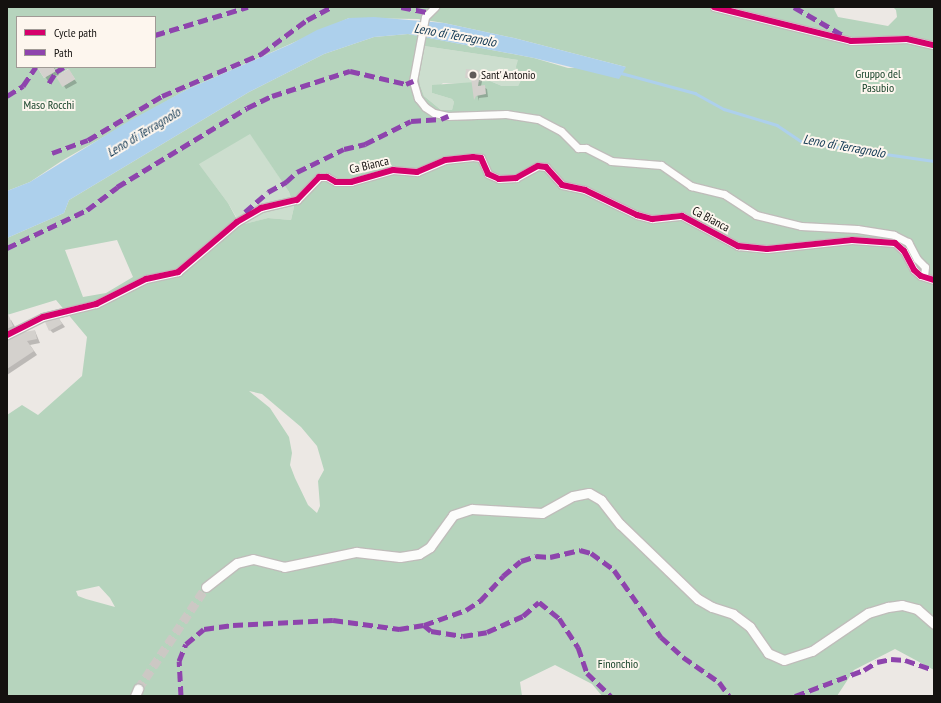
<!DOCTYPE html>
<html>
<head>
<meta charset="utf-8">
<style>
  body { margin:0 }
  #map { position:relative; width:941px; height:703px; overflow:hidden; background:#ece8e4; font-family:"PT Sans Narrow",sans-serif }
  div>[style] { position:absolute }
  .green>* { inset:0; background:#ccdece }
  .forest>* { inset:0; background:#b6d4bd }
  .water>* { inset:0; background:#add0ec }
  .shadow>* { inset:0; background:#0003 }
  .stream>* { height:2.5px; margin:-1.25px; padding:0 1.25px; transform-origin:1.25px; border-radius:1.25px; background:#add0ec }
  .building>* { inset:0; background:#d4d1cd; transform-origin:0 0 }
  .secondary-tunnel>* { height:9px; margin-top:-4.5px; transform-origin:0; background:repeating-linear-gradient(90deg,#ccc8c4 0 9px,transparent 0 13.5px) }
  .roads { filter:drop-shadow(1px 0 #bfbdba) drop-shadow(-1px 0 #bfbdba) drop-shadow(0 1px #bfbdba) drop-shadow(0 -1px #bfbdba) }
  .minor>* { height:7px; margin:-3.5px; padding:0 3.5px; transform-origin:3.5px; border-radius:3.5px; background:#fcfcfb }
  .secondary>* { height:9px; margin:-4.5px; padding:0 4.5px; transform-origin:4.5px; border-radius:4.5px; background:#fcfcfb }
  .quiet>* { height:5px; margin-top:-2.5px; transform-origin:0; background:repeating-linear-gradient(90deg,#8e44ad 0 10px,transparent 0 15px) }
  .cycleway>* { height:6px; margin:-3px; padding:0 3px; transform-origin:3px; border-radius:3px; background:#d6006c }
  .dots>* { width:11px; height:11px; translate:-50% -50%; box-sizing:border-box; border:2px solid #fdf6ee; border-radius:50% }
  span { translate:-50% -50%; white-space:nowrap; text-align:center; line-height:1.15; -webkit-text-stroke:4px #fdf6ee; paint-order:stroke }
  .park-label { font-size:12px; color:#123f25 }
  .poi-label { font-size:12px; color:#14110f }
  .left { translate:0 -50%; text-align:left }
  .street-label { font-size:12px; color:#14110f }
  .water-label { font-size:13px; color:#0c3450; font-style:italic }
  .frame { position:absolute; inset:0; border:8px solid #14110f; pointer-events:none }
  .legend { position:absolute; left:16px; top:16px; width:140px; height:52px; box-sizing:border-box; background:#fdf6ee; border:1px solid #a09a95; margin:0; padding:5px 7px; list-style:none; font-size:12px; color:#14110f }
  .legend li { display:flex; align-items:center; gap:8px; height:20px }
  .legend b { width:20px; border:1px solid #a09a95 }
</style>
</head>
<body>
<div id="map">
  <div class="green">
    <i style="clip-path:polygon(424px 46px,518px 60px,521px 80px,518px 86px,502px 86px,490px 81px,466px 84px,443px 83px,432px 93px,452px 99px,454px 102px,452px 110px,441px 110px,424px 96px,420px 85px,419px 75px)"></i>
    <i style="clip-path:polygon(250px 133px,289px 192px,294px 207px,291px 220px,268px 218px,241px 225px,228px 203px,198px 163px)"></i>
  </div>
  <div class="forest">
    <i style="clip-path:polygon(evenodd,7px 7px,836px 7px,834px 9px,838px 17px,888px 26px,897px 17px,896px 10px,893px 7px,934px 7px,934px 670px,895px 649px,854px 670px,837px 696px,602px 696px,592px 684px,555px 665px,520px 682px,522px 696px,7px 696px,7px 415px,22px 405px,38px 415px,82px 376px,87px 337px,56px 300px,7px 315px,7px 238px,64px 213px,69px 200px,249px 92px,324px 54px,374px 37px,408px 34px,534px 58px,568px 68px,626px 67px,514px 38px,444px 23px,418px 19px,349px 18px,188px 89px,63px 160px,30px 182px,7px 191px,7px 7px,17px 17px,155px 17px,155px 67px,53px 67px,56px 71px,44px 78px,37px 67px,17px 67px,17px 17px,7px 7px,424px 46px,518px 60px,516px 67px,521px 80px,518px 86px,502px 86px,490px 81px,432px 85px,432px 93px,452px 99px,454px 102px,452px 110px,441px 110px,424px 96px,420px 85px,419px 75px,424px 46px,7px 7px,68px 69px,75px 79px,63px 86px,57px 76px,68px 69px,7px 7px,250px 134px,289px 192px,294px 207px,291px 220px,268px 218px,240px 225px,228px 203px,199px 164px,250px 134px,7px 7px,117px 240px,133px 277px,106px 293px,83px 297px,65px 250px,117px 240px,7px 7px,249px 391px,262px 394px,301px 427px,317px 446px,324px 470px,318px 481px,320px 506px,317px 513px,308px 505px,295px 478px,290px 465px,292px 453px,289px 437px,270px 408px,249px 391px,7px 7px,99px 586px,110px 598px,115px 607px,86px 599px,78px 596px,76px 591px,99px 586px)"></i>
  </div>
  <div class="water">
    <i style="clip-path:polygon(374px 17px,444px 23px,514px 38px,626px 67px,619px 79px,534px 58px,408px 34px,374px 37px,324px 54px,249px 92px,69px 200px,64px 213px,7px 238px,7px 191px,30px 182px,129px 121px,188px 89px,291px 44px,317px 30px,349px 18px)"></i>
  </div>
  <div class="shadow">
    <i style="clip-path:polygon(39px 67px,54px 67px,59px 75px,68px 70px,77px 83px,66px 89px,57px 75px,48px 81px)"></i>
    <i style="clip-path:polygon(477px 71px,483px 77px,481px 86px,487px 89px,488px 97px,479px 98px,479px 101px,473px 81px,466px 77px)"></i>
    <i style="clip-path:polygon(59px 319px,65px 327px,53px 333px,50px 330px)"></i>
    <i style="clip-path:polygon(11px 320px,17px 330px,7px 336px,7px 321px)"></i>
    <i style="clip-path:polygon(35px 331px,40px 343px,30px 345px,37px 355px,7px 375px,7px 338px)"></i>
  </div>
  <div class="stream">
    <i style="left:621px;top:73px;width:77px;rotate:15.1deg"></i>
    <i style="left:695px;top:93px;width:33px;rotate:29deg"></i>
    <i style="left:724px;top:109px;width:55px;rotate:16.8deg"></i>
    <i style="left:777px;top:125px;width:30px;rotate:34deg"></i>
    <i style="left:802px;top:142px;width:133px;rotate:8.2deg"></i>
  </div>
  <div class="building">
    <i style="clip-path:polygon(37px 67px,53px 67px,56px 71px,44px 78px)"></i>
    <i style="left:69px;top:69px;width:12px;height:15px;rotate:59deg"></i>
    <i style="clip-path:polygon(466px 69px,478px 70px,480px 73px,478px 86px,485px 85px,486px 94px,476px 96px,474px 100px,471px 78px,465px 78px)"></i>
    <i style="clip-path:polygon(7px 311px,13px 326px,7px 329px)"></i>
    <i style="clip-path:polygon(59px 318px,62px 324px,49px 331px,45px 322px)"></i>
    <i style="clip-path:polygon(35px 330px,37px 339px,27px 341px,34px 351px,7px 369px,7px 340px,25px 332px)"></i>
  </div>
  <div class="secondary-tunnel">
    <i style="left:138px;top:689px;width:123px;rotate:-56.3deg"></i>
  </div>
  <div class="roads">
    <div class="minor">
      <i style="left:435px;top:7px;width:14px;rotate:135deg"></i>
      <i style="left:425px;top:17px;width:65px;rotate:100.6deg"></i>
      <i style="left:413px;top:81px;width:18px;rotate:74deg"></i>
      <i style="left:418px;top:98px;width:11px;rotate:52deg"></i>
      <i style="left:425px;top:107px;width:11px;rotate:34deg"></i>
      <i style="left:434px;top:113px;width:14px;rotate:12deg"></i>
      <i style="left:448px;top:116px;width:58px;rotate:-2deg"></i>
      <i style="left:506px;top:114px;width:32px;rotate:9deg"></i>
      <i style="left:538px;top:119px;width:26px;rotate:28deg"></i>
      <i style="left:561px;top:131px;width:24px;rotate:45deg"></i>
      <i style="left:578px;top:148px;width:8px"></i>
      <i style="left:586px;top:148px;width:28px;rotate:27deg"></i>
      <i style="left:611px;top:161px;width:50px;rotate:4.6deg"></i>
      <i style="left:661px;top:165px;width:37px;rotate:35deg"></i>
      <i style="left:691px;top:186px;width:34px;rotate:14deg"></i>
      <i style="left:724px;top:194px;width:38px;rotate:33deg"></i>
      <i style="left:756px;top:215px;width:46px;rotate:13.7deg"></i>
      <i style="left:801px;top:226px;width:56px;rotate:3.1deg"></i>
      <i style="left:857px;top:229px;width:37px;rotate:9deg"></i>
      <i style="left:894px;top:235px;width:16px;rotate:27deg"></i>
      <i style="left:908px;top:242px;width:19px;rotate:62deg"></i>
      <i style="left:917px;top:259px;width:11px;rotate:45deg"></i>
      <i style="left:925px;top:267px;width:9px;rotate:96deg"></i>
      <i style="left:714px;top:7px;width:141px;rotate:13.9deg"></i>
      <i style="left:851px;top:41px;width:56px;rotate:-2deg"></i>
      <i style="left:907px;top:39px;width:28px;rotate:13deg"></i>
      <i style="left:7px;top:335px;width:40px;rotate:-26.6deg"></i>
      <i style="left:43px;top:317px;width:55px;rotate:-13.8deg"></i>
      <i style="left:96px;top:304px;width:56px;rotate:-26.6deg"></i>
      <i style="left:146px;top:279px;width:33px;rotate:-12deg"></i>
      <i style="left:178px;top:272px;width:77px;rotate:-40.3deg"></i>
      <i style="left:237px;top:222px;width:28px;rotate:-30deg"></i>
      <i style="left:261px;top:208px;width:37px;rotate:-13deg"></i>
      <i style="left:297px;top:200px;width:32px;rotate:-46deg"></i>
      <i style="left:319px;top:177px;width:8px"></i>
      <i style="left:327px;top:177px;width:10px;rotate:29deg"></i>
      <i style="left:336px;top:182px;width:15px"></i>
      <i style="left:351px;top:182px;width:44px;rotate:-15.9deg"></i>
      <i style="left:393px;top:170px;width:24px;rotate:5deg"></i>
      <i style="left:417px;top:172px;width:30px;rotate:-23deg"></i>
      <i style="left:445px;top:160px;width:28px;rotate:-6deg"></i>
      <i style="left:473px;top:157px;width:8px;rotate:7deg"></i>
      <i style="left:481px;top:158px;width:17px;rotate:66deg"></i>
      <i style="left:488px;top:174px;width:12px;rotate:24deg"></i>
      <i style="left:499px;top:179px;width:17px;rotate:-3deg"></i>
      <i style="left:516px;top:178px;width:25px;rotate:-29deg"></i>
      <i style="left:538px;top:166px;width:8px;rotate:7deg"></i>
      <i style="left:546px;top:167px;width:24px;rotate:48deg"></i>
      <i style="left:562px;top:185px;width:24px;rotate:12deg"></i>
      <i style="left:585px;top:190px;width:58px;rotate:25.7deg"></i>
      <i style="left:637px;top:215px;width:16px;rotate:15deg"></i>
      <i style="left:652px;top:219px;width:30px;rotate:-6deg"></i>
      <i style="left:682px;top:216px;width:64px;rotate:28.2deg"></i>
      <i style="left:738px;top:246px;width:29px;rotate:6deg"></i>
      <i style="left:767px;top:249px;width:85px;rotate:-6deg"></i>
      <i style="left:852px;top:240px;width:43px;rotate:4deg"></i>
      <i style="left:895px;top:243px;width:12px;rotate:42deg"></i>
      <i style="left:904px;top:251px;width:21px;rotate:62deg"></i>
      <i style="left:914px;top:270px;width:9px;rotate:41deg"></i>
      <i style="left:921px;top:276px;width:14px;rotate:17deg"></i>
    </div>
    <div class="secondary">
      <i style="left:206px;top:587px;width:39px;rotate:-38deg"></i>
      <i style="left:237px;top:563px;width:16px;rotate:-14deg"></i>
      <i style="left:253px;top:559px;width:32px;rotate:14deg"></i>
      <i style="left:284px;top:567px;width:74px;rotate:-11.8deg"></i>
      <i style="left:356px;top:552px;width:44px;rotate:6.5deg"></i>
      <i style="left:400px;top:557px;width:19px;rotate:-9deg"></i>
      <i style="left:419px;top:554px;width:13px;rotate:-32deg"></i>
      <i style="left:430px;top:547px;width:39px;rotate:-54deg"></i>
      <i style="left:453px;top:515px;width:20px;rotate:-18deg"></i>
      <i style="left:472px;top:509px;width:70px;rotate:3.3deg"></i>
      <i style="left:542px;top:513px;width:35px;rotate:-29deg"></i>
      <i style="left:573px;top:496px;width:16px;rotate:-11deg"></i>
      <i style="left:589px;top:493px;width:14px;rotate:30deg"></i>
      <i style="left:601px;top:500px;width:31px;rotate:52deg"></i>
      <i style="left:620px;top:524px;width:108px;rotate:43.9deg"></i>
      <i style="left:698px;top:599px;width:16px;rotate:30deg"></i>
      <i style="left:712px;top:607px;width:22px;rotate:18deg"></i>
      <i style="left:733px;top:614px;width:21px;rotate:37deg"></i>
      <i style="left:750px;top:627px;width:32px;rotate:55deg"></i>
      <i style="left:768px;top:653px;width:17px;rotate:24deg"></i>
      <i style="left:784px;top:660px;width:29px;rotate:-18deg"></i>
      <i style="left:812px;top:651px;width:68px;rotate:-34.2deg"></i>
      <i style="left:868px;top:613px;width:21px;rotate:-17deg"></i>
      <i style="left:888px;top:607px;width:14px;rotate:-8deg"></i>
      <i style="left:902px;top:605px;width:16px;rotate:15deg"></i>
      <i style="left:917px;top:609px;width:23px;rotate:41deg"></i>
      <i style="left:135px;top:696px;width:8px;rotate:-67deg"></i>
    </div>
  </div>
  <div class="quiet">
    <i style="left:401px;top:7px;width:26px;rotate:11deg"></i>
    <i style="left:794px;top:7px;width:60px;rotate:30deg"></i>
    <i style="left:155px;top:35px;width:97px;rotate:-16.8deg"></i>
    <i style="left:49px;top:83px;width:13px;rotate:-58deg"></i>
    <i style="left:56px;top:72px;width:9px;rotate:-32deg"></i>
    <i style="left:7px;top:96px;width:19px;rotate:-32deg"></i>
    <i style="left:23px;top:86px;width:23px;rotate:-56deg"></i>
    <i style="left:52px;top:153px;width:38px;rotate:-20deg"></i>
    <i style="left:88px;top:140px;width:86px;rotate:-30.7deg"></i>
    <i style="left:162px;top:96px;width:108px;rotate:-23deg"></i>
    <i style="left:261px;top:54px;width:57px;rotate:-36.5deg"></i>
    <i style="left:307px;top:20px;width:27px;rotate:-28deg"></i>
    <i style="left:245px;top:212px;width:30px;rotate:-41deg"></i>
    <i style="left:268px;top:192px;width:21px;rotate:-29deg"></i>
    <i style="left:286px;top:182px;width:15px;rotate:-42deg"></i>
    <i style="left:297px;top:172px;width:52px;rotate:-26.1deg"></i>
    <i style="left:344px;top:149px;width:22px;rotate:-13deg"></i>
    <i style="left:365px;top:144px;width:51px;rotate:-26.6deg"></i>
    <i style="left:411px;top:121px;width:30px;rotate:-4deg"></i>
    <i style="left:441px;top:119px;width:8px;rotate:-23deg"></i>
    <i style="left:7px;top:248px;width:89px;rotate:-25.4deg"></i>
    <i style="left:87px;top:210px;width:38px;rotate:-37deg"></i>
    <i style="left:117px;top:187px;width:152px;rotate:-31.3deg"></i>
    <i style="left:247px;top:108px;width:28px;rotate:-26deg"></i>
    <i style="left:272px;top:96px;width:82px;rotate:-17.8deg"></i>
    <i style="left:350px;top:71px;width:57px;rotate:13.1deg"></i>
    <i style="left:406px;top:84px;width:8px;rotate:-23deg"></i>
    <i style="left:424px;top:625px;width:9px;rotate:41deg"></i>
    <i style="left:431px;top:631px;width:32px;rotate:9deg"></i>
    <i style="left:463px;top:636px;width:24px;rotate:-9deg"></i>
    <i style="left:487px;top:632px;width:39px;rotate:-24deg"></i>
    <i style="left:523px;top:616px;width:21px;rotate:-41deg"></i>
    <i style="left:539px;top:602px;width:26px;rotate:39deg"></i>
    <i style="left:559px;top:618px;width:35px;rotate:57deg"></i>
    <i style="left:578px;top:647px;width:28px;rotate:71deg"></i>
    <i style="left:587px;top:673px;width:33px;rotate:44deg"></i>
    <i style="left:181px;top:696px;width:35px;rotate:-93deg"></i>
    <i style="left:179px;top:661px;width:18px;rotate:-68deg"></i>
    <i style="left:186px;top:644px;width:23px;rotate:-40deg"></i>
    <i style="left:204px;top:629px;width:29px;rotate:-8deg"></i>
    <i style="left:233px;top:625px;width:100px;rotate:-2.9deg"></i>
    <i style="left:333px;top:620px;width:67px;rotate:7.8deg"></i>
    <i style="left:399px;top:629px;width:25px;rotate:-9deg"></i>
    <i style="left:424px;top:625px;width:45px;rotate:-19.7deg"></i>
    <i style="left:466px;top:610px;width:17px;rotate:-33deg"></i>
    <i style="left:480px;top:601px;width:34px;rotate:-47deg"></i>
    <i style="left:503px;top:576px;width:23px;rotate:-40deg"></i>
    <i style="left:521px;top:561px;width:16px;rotate:-18deg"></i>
    <i style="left:536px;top:556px;width:14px;rotate:4deg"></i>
    <i style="left:550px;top:557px;width:31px;rotate:-13deg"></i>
    <i style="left:580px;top:550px;width:11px;rotate:15deg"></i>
    <i style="left:591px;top:553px;width:29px;rotate:36deg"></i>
    <i style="left:614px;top:570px;width:82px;rotate:55deg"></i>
    <i style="left:661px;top:637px;width:30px;rotate:42deg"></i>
    <i style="left:683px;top:657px;width:44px;rotate:34.8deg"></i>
    <i style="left:719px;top:682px;width:17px;rotate:54deg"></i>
    <i style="left:795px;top:696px;width:74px;rotate:-20.6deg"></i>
    <i style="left:864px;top:670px;width:15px;rotate:-32deg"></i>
    <i style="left:877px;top:662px;width:14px;rotate:-12deg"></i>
    <i style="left:891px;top:659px;width:14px;rotate:4deg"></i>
    <i style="left:905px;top:660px;width:31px;rotate:19deg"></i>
  </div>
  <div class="cycleway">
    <i style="left:714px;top:7px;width:141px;rotate:13.9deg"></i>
    <i style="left:851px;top:41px;width:56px;rotate:-2deg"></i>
    <i style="left:907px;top:39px;width:28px;rotate:13deg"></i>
    <i style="left:7px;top:335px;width:40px;rotate:-26.6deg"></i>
    <i style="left:43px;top:317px;width:55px;rotate:-13.8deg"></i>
    <i style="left:96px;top:304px;width:56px;rotate:-26.6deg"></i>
    <i style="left:146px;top:279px;width:33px;rotate:-12deg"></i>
    <i style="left:178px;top:272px;width:77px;rotate:-40.3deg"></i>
    <i style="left:237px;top:222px;width:28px;rotate:-30deg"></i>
    <i style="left:261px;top:208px;width:37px;rotate:-13deg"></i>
    <i style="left:297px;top:200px;width:32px;rotate:-46deg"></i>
    <i style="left:319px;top:177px;width:8px"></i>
    <i style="left:327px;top:177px;width:10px;rotate:29deg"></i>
    <i style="left:336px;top:182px;width:15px"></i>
    <i style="left:351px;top:182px;width:44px;rotate:-15.9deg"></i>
    <i style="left:393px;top:170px;width:24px;rotate:5deg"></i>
    <i style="left:417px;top:172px;width:30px;rotate:-23deg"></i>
    <i style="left:445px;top:160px;width:28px;rotate:-6deg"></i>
    <i style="left:473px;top:157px;width:8px;rotate:7deg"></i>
    <i style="left:481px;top:158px;width:17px;rotate:66deg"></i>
    <i style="left:488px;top:174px;width:12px;rotate:24deg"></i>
    <i style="left:499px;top:179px;width:17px;rotate:-3deg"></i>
    <i style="left:516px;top:178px;width:25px;rotate:-29deg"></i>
    <i style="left:538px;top:166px;width:8px;rotate:7deg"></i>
    <i style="left:546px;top:167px;width:24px;rotate:48deg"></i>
    <i style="left:562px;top:185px;width:24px;rotate:12deg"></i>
    <i style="left:585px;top:190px;width:58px;rotate:25.7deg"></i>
    <i style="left:637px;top:215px;width:16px;rotate:15deg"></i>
    <i style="left:652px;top:219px;width:30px;rotate:-6deg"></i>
    <i style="left:682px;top:216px;width:64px;rotate:28.2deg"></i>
    <i style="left:738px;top:246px;width:29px;rotate:6deg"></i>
    <i style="left:767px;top:249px;width:85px;rotate:-6deg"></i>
    <i style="left:852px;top:240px;width:43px;rotate:4deg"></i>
    <i style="left:895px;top:243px;width:12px;rotate:42deg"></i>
    <i style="left:904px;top:251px;width:21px;rotate:62deg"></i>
    <i style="left:914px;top:270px;width:9px;rotate:41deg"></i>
    <i style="left:921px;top:276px;width:14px;rotate:17deg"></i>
  </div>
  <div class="dots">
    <i style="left:473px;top:75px;background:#605c5a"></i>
  </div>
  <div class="park-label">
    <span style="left:878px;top:81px">Gruppo del<br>Pasubio</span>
    <span style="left:49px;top:105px">Maso Rocchi</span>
    <span style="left:618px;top:664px">Finonchio</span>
  </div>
  <div class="poi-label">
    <span class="left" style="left:481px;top:75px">Sant' Antonio</span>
  </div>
  <div class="street-label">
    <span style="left:369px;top:165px;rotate:-13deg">Ca Bianca</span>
    <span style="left:711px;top:219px;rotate:28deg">Ca Bianca</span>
  </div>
  <div class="water-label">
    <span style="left:455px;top:36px;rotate:10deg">Leno di Terragnolo</span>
    <span style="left:144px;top:133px;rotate:-31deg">Leno di Terragnolo</span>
    <span style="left:844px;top:147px;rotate:10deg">Leno di Terragnolo</span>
  </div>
  <div class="frame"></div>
  <ul class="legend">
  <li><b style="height:5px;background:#d6006c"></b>Cycle path</li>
  <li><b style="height:5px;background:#8e44ad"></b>Path</li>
  </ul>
</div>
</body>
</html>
